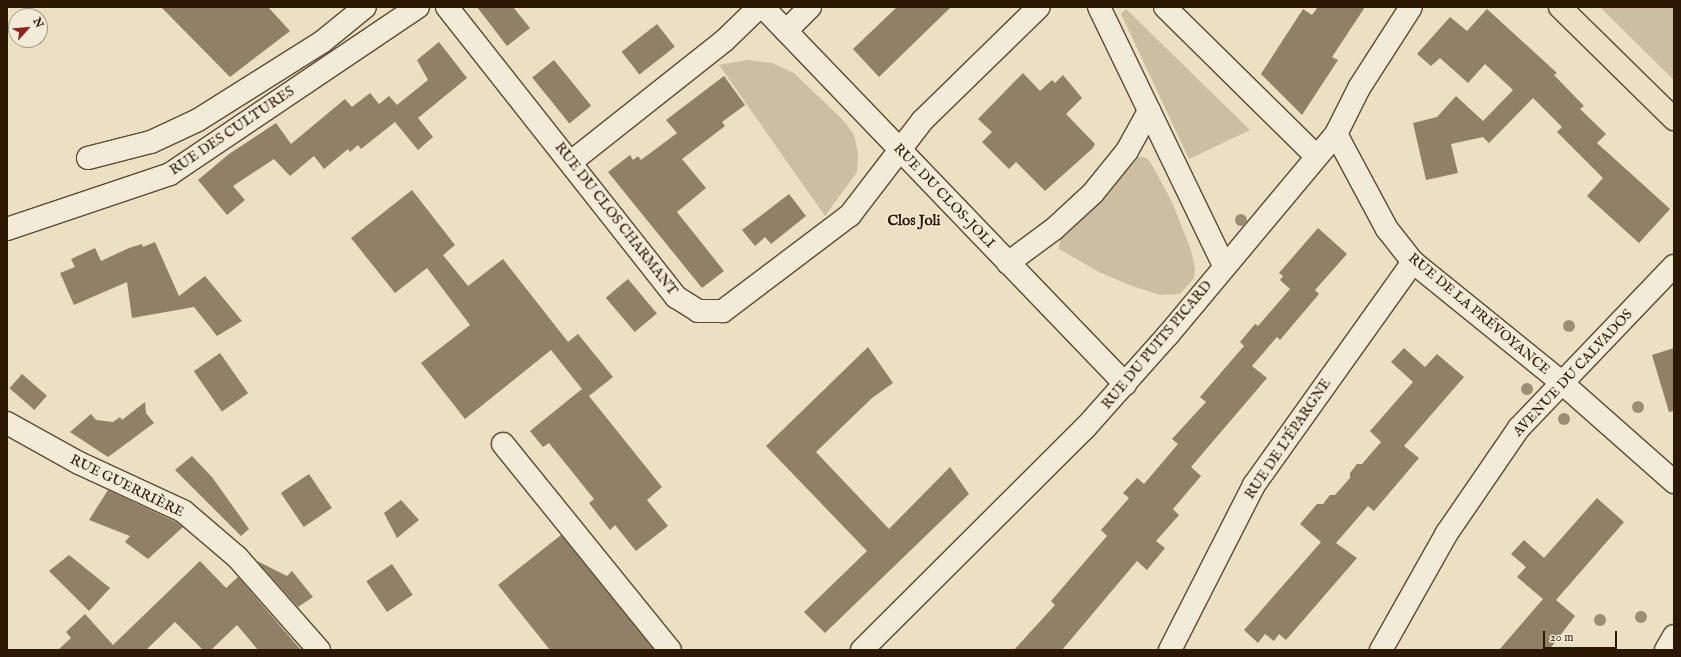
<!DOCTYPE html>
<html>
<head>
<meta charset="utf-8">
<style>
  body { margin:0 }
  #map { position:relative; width:1681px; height:657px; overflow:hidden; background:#ebe0c3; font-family:"IM FELL English",serif }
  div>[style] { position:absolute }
  .green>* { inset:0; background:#cbbea2 }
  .building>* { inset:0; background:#8f8067; transform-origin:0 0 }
  .roads { filter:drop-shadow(1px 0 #5c4a33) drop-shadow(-1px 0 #5c4a33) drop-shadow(0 1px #5c4a33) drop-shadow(0 -1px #5c4a33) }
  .minor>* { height:22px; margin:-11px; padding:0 11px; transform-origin:11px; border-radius:11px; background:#f2ebd8 }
  .major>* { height:22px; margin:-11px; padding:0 11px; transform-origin:11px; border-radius:11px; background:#ebe0c3 }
  .trees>* { width:12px; height:12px; margin:-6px; border-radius:50%; background:#9c8e74 }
  span { translate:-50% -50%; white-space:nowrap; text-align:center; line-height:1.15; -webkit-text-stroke:3px #f2ebd8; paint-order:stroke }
  .street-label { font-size:14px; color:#2c1803 }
  .neighbourhood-label { font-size:15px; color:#2c1803; font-weight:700 }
  .frame { position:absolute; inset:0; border:8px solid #2c1803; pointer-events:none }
  .north { position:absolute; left:8px; top:8px; width:40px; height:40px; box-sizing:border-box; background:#f2ebd8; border:1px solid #a39783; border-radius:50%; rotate:63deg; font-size:11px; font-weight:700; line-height:16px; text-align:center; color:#2c1803 }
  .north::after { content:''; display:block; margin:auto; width:14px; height:18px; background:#8f2418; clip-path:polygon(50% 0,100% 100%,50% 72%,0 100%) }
  .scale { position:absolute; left:1543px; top:631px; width:74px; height:18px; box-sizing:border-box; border:2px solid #2c1803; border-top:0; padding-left:5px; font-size:12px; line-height:14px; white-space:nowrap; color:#2c1803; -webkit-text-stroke:3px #f2ebd8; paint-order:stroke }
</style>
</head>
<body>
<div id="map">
  <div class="green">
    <i style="clip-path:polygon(1600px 7px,1674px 7px,1674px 80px,1615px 22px)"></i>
    <i style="clip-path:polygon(1126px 9px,1250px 130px,1189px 159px,1121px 14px)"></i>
    <i style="clip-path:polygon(748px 60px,772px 63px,794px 73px,843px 120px,854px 135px,858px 152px,857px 172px,825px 216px,719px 65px)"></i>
    <i style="clip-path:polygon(1139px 157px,1147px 158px,1152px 165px,1172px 202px,1191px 250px,1195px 269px,1194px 278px,1180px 294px,1160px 295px,1132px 286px,1099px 272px,1059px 249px,1060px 236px,1100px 200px)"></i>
  </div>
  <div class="building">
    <i style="clip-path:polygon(161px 7px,268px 7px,290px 31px,230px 77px)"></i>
    <i style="clip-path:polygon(477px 7px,513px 7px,530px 28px,507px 46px)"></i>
    <i style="clip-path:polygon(897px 7px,951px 7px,879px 77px,853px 49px)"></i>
    <i style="clip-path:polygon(1318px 7px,1365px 7px,1332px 57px,1338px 60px,1302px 115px,1261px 74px,1303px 9px,1312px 15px)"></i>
    <i style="clip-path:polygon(1487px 9px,1557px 73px,1554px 75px,1584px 106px,1580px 109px,1606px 134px,1597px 143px,1670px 209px,1639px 243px,1587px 196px,1603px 178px,1557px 132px,1562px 127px,1533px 98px,1489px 143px,1483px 137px,1451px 144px,1458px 173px,1426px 180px,1413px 123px,1437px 117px,1456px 96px,1483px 121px,1513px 90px,1485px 64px,1468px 83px,1440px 58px,1431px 66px,1417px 54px,1450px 17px,1467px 31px)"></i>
    <i style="left:657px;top:24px;width:29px;height:45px;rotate:52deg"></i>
    <i style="clip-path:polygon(439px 42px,467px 78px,418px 118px,433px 137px,418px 150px,395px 122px,361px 149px,358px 145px,350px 152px,348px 149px,324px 169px,314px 156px,290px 176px,274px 159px,233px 186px,245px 200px,227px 215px,198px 180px,229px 154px,276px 123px,291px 144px,345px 99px,352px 107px,370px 93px,379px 104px,389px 96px,397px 105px,428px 80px,417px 60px)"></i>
    <i style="left:554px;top:60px;width:59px;height:28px;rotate:51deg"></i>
    <i style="clip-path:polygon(1023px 73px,1040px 91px,1052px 80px,1055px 83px,1063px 75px,1082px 98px,1066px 114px,1095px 144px,1093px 148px,1045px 191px,1016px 162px,1009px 169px,982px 142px,992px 132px,978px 119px)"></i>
    <i style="clip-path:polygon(724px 76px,745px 105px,722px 122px,725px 126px,682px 159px,706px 188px,677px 212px,724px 271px,702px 288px,608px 172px,630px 155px,633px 160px,638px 156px,641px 160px,677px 133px,666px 120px)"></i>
    <i style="clip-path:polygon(412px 190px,455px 245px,443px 255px,468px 286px,503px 259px,568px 342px,578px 334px,613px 377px,589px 396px,662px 487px,647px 500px,668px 526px,636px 551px,615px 525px,610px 530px,589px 503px,594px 499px,549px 443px,543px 447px,530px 431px,582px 389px,551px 350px,465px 419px,421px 363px,470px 325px,427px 268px,395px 293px,351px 238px)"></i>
    <i style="clip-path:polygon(789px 194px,806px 216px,771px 244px,765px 237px,755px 246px,742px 230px)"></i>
    <i style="clip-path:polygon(1318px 228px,1347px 254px,1315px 290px,1319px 294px,1280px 340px,1277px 337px,1252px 366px,1267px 378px,1191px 467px,1201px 476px,1173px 509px,1179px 515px,1156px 541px,1165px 548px,1147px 570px,1137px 561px,1062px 650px,1014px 650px,1055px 605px,1051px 601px,1107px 536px,1101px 530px,1129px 498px,1123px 493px,1137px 478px,1144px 484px,1178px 444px,1172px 439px,1206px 402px,1200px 397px,1244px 346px,1240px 342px,1255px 324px,1258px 326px,1290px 289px,1280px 280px,1283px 276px,1279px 273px)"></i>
    <i style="clip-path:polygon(155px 242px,179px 296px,205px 276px,242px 321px,217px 336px,194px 307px,132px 318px,127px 282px,74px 305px,60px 273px,75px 267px,71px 259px,95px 248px,101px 261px,129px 248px,142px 244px,143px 247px)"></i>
    <i style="left:628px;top:279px;width:45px;height:29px;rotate:50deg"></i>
    <i style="clip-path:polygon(868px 347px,893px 383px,872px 398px,816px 452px,889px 529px,950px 467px,969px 494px,825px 633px,804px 612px,867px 551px,766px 446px)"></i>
    <i style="clip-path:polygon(1404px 348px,1425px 367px,1437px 354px,1464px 377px,1404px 446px,1419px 458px,1374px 511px,1368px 506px,1336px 543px,1357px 558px,1286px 640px,1279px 634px,1274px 641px,1265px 634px,1258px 643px,1244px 630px,1321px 542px,1300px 524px,1317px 504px,1323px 504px,1330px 495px,1335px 495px,1350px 478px,1350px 473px,1357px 464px,1362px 464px,1381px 442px,1370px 431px,1413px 382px,1391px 362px)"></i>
    <i style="clip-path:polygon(1674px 348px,1674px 411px,1669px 412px,1652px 355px)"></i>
    <i style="left:220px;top:353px;width:49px;height:32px;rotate:55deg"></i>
    <i style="left:22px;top:374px;width:33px;height:19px;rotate:41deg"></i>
    <i style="clip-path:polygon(145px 402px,146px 413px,154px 423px,108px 457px,70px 432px,91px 414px,96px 420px,113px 422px,120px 417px,122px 420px)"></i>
    <i style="clip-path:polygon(192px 456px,212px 477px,249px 529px,241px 536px,175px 470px)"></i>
    <i style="left:309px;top:474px;width:41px;height:34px;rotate:56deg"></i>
    <i style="clip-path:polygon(108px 490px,176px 522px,183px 527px,148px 559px,125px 542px,130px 536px,89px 520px)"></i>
    <i style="clip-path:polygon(1597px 498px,1624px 522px,1556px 600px,1575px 616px,1549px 650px,1499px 650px,1543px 599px,1517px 577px,1526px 567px,1511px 554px,1524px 540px,1544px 558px)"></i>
    <i style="clip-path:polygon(401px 500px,419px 520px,397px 538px,384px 513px)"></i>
    <i style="clip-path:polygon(561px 535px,654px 650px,550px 650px,498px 585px)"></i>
    <i style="clip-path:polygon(69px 555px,110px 588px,89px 611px,49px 571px)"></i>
    <i style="clip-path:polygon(200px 561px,226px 588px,238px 577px,301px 650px,258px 650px,237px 625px,211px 650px,203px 650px,175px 622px,146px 650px,58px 650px,71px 638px,66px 632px,85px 614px,113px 645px)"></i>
    <i style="clip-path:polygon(257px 561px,287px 576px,292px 571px,313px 597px,298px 607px)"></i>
    <i style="left:392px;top:564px;width:37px;height:31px;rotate:56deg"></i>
  </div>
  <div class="roads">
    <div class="minor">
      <i style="left:447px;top:7px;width:370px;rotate:51.7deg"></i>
      <i style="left:676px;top:297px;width:26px;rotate:32deg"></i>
      <i style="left:698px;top:311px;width:25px"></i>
      <i style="left:723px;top:311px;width:159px;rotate:-37.1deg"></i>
      <i style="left:850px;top:215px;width:118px;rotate:-52.5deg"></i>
      <i style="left:922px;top:121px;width:163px;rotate:-44.3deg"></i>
      <i style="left:763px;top:7px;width:523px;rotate:46.16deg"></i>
      <i style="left:1099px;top:7px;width:288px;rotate:64.2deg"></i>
      <i style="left:1165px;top:7px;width:212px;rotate:44.6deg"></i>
      <i style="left:786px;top:31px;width:34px;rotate:-45deg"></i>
      <i style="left:1336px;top:134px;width:108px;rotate:61.8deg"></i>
      <i style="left:1387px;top:229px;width:42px;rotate:51.8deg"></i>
      <i style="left:1413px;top:262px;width:191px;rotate:39deg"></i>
      <i style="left:1561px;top:382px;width:151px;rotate:41.5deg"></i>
      <i style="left:88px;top:158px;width:65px;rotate:-14.3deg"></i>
      <i style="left:151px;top:142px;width:52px;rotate:-25.1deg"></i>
      <i style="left:198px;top:120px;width:146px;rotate:-32.2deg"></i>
      <i style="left:322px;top:42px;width:55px;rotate:-39.1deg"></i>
      <i style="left:571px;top:162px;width:196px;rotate:-38.4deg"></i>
      <i style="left:725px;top:40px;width:47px;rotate:-44.1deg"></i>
      <i style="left:7px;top:229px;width:172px;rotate:-18.6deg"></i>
      <i style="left:170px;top:174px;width:299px;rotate:-34deg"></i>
      <i style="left:1008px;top:263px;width:57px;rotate:-36.5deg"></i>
      <i style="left:1054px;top:229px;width:53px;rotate:-42.7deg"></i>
      <i style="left:1093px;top:193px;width:54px;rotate:-51deg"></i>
      <i style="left:1127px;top:151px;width:46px;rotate:-61.2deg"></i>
      <i style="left:7px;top:423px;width:82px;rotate:29.1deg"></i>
      <i style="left:79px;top:463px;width:115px;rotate:24.8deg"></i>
      <i style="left:183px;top:511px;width:71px;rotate:40.4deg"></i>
      <i style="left:237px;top:557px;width:124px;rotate:48.6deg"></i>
      <i style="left:503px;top:444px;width:265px;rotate:51deg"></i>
      <i style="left:862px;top:650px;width:315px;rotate:-44.9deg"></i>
      <i style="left:1085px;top:428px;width:125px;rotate:-48.3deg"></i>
      <i style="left:1168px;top:335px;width:262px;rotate:-50.1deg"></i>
      <i style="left:1336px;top:134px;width:51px;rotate:-63.4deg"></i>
      <i style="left:1359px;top:88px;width:96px;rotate:-57.3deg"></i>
      <i style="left:1170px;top:650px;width:185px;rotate:-63deg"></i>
      <i style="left:1254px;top:485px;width:274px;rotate:-54.5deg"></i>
      <i style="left:1381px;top:650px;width:134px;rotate:-60.6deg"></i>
      <i style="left:1447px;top:533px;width:127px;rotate:-55.6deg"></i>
      <i style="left:1519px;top:428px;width:224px;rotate:-46.3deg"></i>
      <i style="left:1666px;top:650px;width:16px;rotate:-60deg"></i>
    </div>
    <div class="major">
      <i style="left:1560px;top:7px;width:160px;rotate:44.5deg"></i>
    </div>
  </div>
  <div class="trees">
    <i style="left:1241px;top:220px"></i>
    <i style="left:1569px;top:326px"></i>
    <i style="left:1527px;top:389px"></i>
    <i style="left:1638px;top:407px"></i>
    <i style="left:1564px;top:419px"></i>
    <i style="left:1641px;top:617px"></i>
    <i style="left:1600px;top:620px"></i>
  </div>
  <div class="street-label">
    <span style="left:232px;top:131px;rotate:-34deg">RUE DES CULTURES</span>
    <span style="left:944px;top:196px;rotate:46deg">RUE DU CLOS-JOLI</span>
    <span style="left:616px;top:219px;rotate:52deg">RUE DU CLOS CHARMANT</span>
    <span style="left:1479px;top:314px;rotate:40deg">RUE DE LA PRÉVOYANCE</span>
    <span style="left:1157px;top:345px;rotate:-50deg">RUE DU PUITS PICARD</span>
    <span style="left:1573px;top:373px;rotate:-47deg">AVENUE DU CALVADOS</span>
    <span style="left:1288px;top:439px;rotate:-56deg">RUE DE L'ÉPARGNE</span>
    <span style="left:127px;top:486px;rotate:26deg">RUE GUERRIÈRE</span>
  </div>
  <div class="neighbourhood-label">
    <span style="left:914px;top:221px">Clos Joli</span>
  </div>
  <div class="frame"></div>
  <div class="north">N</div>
  <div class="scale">20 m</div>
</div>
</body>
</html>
